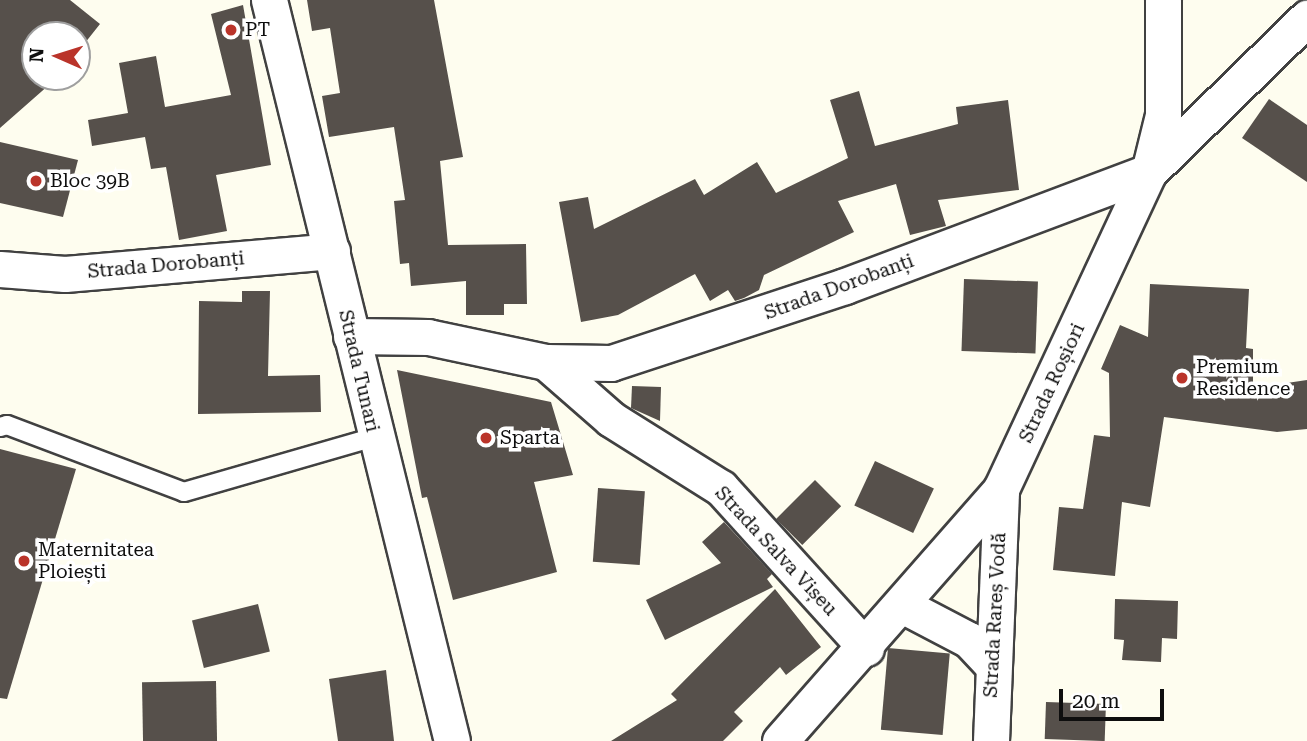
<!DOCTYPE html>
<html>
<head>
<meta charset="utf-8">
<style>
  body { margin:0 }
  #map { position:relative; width:1307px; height:741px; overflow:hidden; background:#fefdef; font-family:"Roboto Serif",serif }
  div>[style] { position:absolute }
  .building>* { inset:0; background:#56504b; transform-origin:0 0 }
  .roads { filter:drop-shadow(2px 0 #414141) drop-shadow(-2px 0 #414141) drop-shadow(0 2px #414141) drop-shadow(0 -2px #414141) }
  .service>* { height:18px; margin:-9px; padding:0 9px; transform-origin:9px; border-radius:9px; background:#fff }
  .minor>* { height:35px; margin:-17.5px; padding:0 17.5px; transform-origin:17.5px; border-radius:17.5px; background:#fff }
  .dots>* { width:19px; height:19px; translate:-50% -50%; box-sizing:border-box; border:4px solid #fff; border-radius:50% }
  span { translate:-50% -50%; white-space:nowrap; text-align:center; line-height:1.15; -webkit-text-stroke:7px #fff; paint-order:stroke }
  .poi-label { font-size:19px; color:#0e0e0e }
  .left { translate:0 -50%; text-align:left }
  .street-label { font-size:19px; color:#0e0e0e }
  .north { position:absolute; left:21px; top:21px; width:70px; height:70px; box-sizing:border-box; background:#fff; border:2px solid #9f9f9f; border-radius:50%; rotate:273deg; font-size:19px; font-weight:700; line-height:28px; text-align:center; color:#0e0e0e }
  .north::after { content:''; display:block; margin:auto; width:24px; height:32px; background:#ba342a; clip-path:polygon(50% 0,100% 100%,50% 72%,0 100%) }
  .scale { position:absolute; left:1059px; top:689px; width:105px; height:32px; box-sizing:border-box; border:4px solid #0e0e0e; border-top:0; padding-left:9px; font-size:21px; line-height:24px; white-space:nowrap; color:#0e0e0e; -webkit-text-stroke:5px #fff; paint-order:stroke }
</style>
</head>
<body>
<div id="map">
  <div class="building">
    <i style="clip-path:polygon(0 0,70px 0,100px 24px,77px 53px,77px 35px,35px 35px,35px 77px,58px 77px,0 128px)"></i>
    <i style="clip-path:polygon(307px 0,434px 0,463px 157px,440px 161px,448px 245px,526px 244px,527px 304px,504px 304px,504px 315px,466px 315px,466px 281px,411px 286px,409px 263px,400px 264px,394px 201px,405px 200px,394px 127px,329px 137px,322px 96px,340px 93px,330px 28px,312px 31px)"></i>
    <i style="clip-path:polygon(243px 5px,271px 165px,216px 175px,227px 231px,179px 240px,166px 167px,151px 169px,145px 137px,92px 146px,88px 120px,128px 113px,119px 63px,156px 56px,165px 107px,231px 95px,211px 14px)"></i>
    <i style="clip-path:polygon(859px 91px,875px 146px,958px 124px,956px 107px,1008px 100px,1019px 190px,938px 200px,946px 226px,910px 235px,896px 184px,838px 201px,854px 232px,764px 275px,759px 290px,744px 298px,735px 301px,728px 290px,710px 301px,695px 274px,618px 315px,581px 322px,559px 202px,588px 197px,594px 229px,695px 179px,704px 195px,757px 162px,776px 193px,848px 158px,830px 100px)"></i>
    <i style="clip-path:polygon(1269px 99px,1307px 125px,1307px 182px,1242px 138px)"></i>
    <i style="clip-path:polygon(0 142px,78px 160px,63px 217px,0 203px)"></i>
    <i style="left:964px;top:279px;width:74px;height:72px;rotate:2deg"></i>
    <i style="clip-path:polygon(1150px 284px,1249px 289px,1246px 348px,1253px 349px,1253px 388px,1307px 380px,1307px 429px,1277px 432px,1164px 417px,1150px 507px,1122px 502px,1115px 576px,1053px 570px,1059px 507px,1083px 509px,1094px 435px,1110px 437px,1109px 373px,1101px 369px,1120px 325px,1148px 337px)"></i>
    <i style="clip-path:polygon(242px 291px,270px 291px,268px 376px,320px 375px,321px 412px,198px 414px,199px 301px,242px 302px)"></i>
    <i style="clip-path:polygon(397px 370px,551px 402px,573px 475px,534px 482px,557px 572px,453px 600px,427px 497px,422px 498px)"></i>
    <i style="clip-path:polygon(632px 386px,661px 387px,660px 421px,631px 408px)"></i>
    <i style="clip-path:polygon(0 449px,76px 469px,7px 699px,0 698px)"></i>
    <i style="left:875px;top:461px;width:65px;height:49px;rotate:25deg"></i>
    <i style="left:815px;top:480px;width:37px;height:55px;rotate:45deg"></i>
    <i style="left:598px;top:488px;width:47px;height:74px;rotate:4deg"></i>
    <i style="clip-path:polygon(724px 522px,772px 574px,767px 579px,773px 587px,665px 640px,646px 600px,721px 563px,702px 542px)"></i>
    <i style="clip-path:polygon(775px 589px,821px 647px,786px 675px,780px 667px,734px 712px,743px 721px,723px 741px,611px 741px,677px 700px,671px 694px)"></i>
    <i style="clip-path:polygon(1115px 599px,1178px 601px,1177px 639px,1162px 638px,1161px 662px,1122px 660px,1124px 640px,1114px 639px)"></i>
    <i style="left:258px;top:604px;width:49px;height:68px;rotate:76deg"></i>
    <i style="left:888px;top:648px;width:62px;height:82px;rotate:5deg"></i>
    <i style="clip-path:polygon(386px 670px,394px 741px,338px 741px,329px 679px)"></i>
    <i style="left:216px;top:681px;width:60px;height:74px;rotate:89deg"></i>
    <i style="left:1046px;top:702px;width:60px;height:37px;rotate:2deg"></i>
  </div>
  <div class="roads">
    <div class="service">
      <i style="left:0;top:427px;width:7px;rotate:-16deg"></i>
      <i style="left:7px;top:425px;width:189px;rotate:20.7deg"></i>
      <i style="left:184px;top:492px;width:198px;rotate:-16.1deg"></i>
    </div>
    <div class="minor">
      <i style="left:269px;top:0;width:763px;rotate:76.13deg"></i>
      <i style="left:1149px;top:172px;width:59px;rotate:-76.2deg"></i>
      <i style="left:1163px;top:115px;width:115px;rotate:-90deg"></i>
      <i style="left:0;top:269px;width:65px;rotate:4.4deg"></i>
      <i style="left:65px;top:274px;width:268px;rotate:-4.9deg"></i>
      <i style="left:351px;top:336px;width:77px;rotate:0.7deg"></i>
      <i style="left:428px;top:337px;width:121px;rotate:12deg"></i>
      <i style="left:546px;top:362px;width:65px;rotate:0.9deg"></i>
      <i style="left:611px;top:363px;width:246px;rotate:-18.2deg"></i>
      <i style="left:845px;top:286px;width:325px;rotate:-20.6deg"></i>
      <i style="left:546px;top:362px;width:86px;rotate:41.2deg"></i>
      <i style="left:611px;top:419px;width:130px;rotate:32.1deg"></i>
      <i style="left:721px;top:488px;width:216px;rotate:47.8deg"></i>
      <i style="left:902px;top:605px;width:76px;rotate:27.6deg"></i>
      <i style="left:969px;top:640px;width:34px;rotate:47deg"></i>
      <i style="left:780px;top:741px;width:335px;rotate:-48.7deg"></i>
      <i style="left:1001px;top:489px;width:350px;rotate:-65deg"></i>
      <i style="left:1149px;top:172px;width:221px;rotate:-44.3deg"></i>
      <i style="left:991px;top:741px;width:252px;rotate:-87.7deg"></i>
    </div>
  </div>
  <div class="dots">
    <i style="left:231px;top:30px;background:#ba342a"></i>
    <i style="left:36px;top:181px;background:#ba342a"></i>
    <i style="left:1182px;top:378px;background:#ba342a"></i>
    <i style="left:486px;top:438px;background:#ba342a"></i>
    <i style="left:24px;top:561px;background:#ba342a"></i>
  </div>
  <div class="poi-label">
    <span class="left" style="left:245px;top:30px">PT</span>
    <span class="left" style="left:50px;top:181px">Bloc 39B</span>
    <span class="left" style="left:1196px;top:378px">Premium<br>Residence</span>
    <span class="left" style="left:500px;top:438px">Sparta</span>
    <span class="left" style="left:38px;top:561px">Maternitatea<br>Ploiești</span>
  </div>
  <div class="street-label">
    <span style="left:166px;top:265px;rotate:-5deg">Strada Dorobanți</span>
    <span style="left:839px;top:287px;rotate:-20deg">Strada Dorobanți</span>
    <span style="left:359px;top:371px;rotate:77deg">Strada Tunari</span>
    <span style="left:1052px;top:383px;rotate:-65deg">Strada Roșiori</span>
    <span style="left:776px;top:551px;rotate:47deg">Strada Salva Vișeu</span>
    <span style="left:995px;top:615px;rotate:-87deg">Strada Rareș Vodă</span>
  </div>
  <div class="north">N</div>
  <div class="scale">20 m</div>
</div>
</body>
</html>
